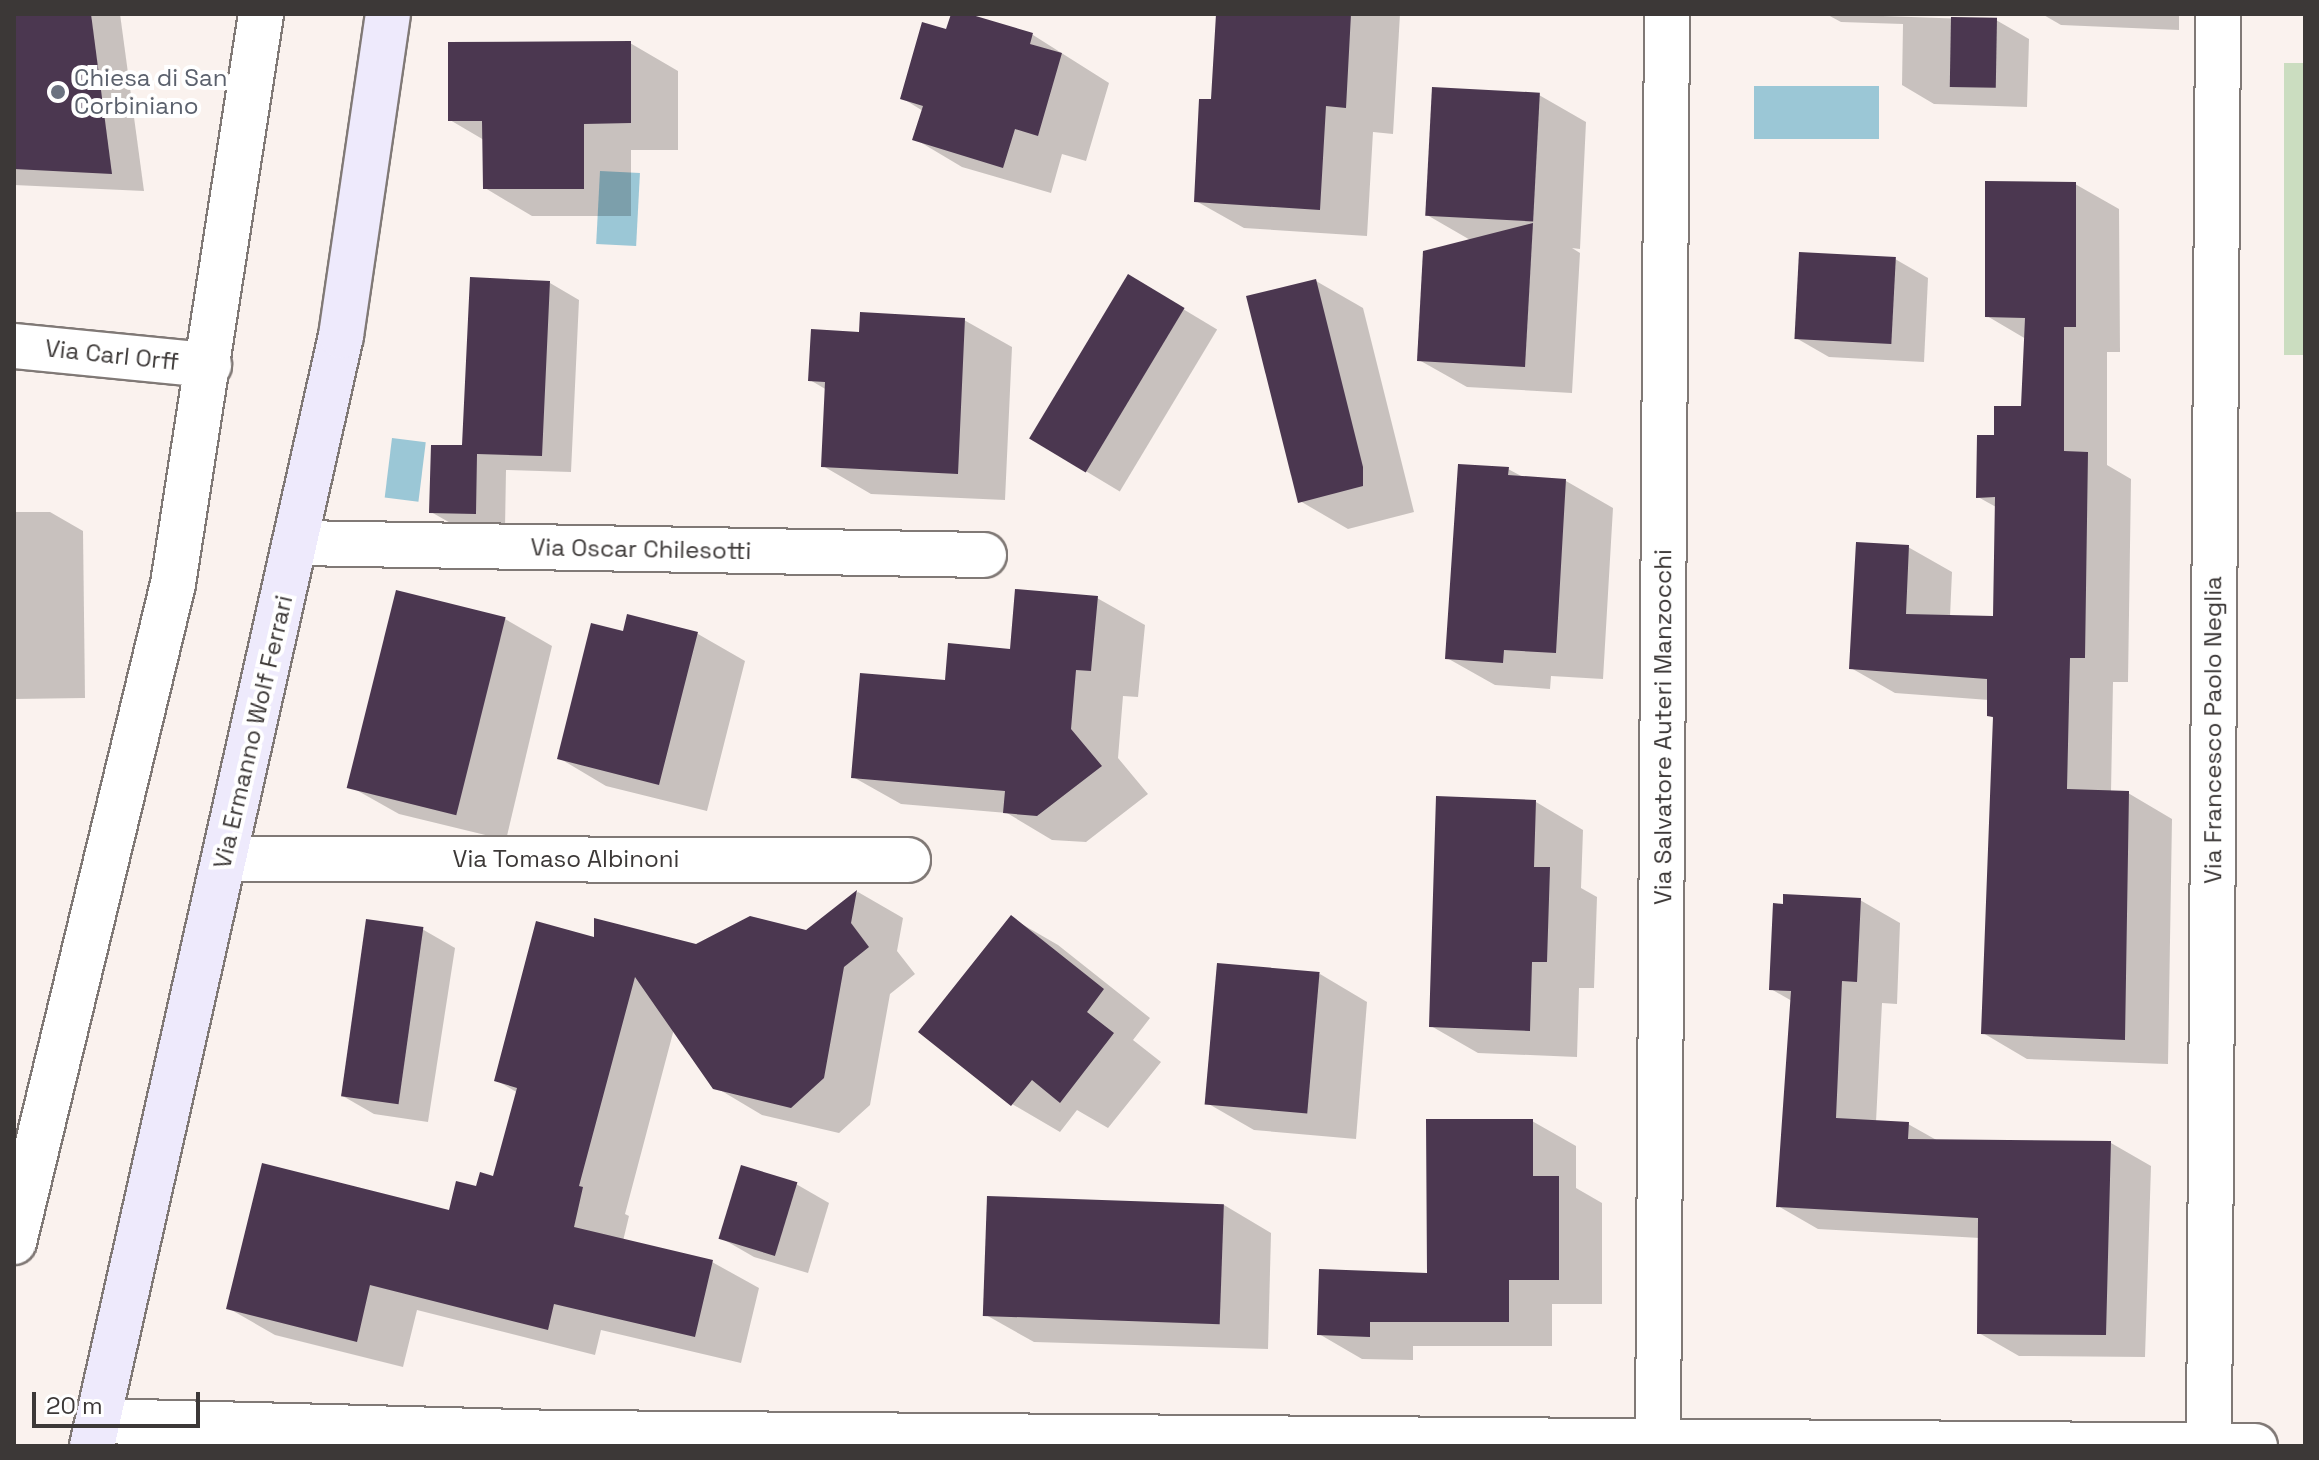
<!DOCTYPE html>
<html>
<head>
<meta charset="utf-8">
<style>
  body { margin:0 }
  #map { position:relative; width:2319px; height:1460px; overflow:hidden; background:#faf2ee; font-family:"Space Grotesk",sans-serif }
  div>[style] { position:absolute }
  .green>* { inset:0; background:#cbddc0; transform-origin:0 0 }
  .water>* { inset:0; background:#9bc7d6; transform-origin:0 0 }
  .shadow>* { inset:0; background:#0003; transform-origin:0 0 }
  .building>* { inset:0; background:#4b3750; transform-origin:0 0 }
  .roads { filter:drop-shadow(2px 0 #807976) drop-shadow(-2px 0 #807976) drop-shadow(0 2px #807976) drop-shadow(0 -2px #807976) }
  .street>* { height:44px; margin:-22px; padding:0 22px; transform-origin:22px; border-radius:22px; background:#fff }
  .secondary>* { height:44px; margin:-22px; padding:0 22px; transform-origin:22px; border-radius:22px; background:#eeeafc }
  .dots>* { width:22px; height:22px; translate:-50% -50%; box-sizing:border-box; border:4px solid #fff; border-radius:50% }
  span { translate:-50% -50%; white-space:nowrap; text-align:center; line-height:1.15; -webkit-text-stroke:8px #fff; paint-order:stroke }
  .worship-label { font-size:24px; color:#5b616d }
  .left { translate:0 -50%; text-align:left }
  .street-label { font-size:24px; color:#3c3837 }
  .frame { position:absolute; inset:0; border:16px solid #3c3837; pointer-events:none }
  .scale { position:absolute; left:32px; top:1392px; width:168px; height:36px; box-sizing:border-box; border:4px solid #3c3837; border-top:0; padding-left:10px; font-size:24px; line-height:28px; white-space:nowrap; color:#3c3837; -webkit-text-stroke:6px #fff; paint-order:stroke }
</style>
</head>
<body>
<div id="map">
  <div class="green">
    <i style="left:2284px;top:63px;width:21px;height:292px"></i>
  </div>
  <div class="water">
    <i style="left:1754px;top:86px;width:125px;height:53px"></i>
    <i style="left:600px;top:171px;width:40px;height:73px;rotate:3deg"></i>
    <i style="left:392px;top:438px;width:34px;height:60px;rotate:7deg"></i>
  </div>
  <div class="shadow">
    <i style="clip-path:polygon(14px 14px,120px 14px,144px 191px,14px 185px)"></i>
    <i style="clip-path:polygon(953px 14px,1033px 35px,1109px 83px,1086px 161px,1062px 154px,1051px 193px,962px 167px,915px 139px,923px 111px,902px 98px,947px 32px)"></i>
    <i style="clip-path:polygon(1218px 14px,1400px 14px,1393px 134px,1373px 132px,1367px 236px,1244px 228px,1196px 201px,1213px 102px)"></i>
    <i style="clip-path:polygon(1826px 14px,1996px 20px,2029px 39px,2027px 107px,1934px 104px,1902px 85px,1903px 24px,1841px 22px)"></i>
    <i style="clip-path:polygon(2042px 14px,2179px 14px,2179px 30px,2061px 25px)"></i>
    <i style="clip-path:polygon(630px 43px,678px 71px,678px 150px,631px 150px,631px 216px,532px 216px,485px 188px,484px 140px,450px 120px)"></i>
    <i style="clip-path:polygon(1539px 95px,1586px 122px,1580px 249px,1572px 248px,1580px 253px,1572px 393px,1467px 387px,1419px 360px,1472px 241px,1427px 215px)"></i>
    <i style="clip-path:polygon(2075px 184px,2119px 209px,2120px 352px,2107px 352px,2107px 465px,2131px 479px,2128px 682px,2113px 682px,2111px 793px,2128px 793px,2172px 819px,2168px 1064px,2027px 1059px,1983px 1033px,1995px 719px,1989px 715px,1989px 700px,1895px 693px,1851px 668px,1908px 547px,1952px 572px,1950px 617px,1995px 618px,1996px 507px,1978px 497px,1996px 437px,2023px 408px,2026px 339px,1987px 316px)"></i>
    <i style="clip-path:polygon(1895px 259px,1928px 278px,1924px 362px,1829px 357px,1796px 338px)"></i>
    <i style="left:1128px;top:276px;width:104px;height:189px;rotate:31deg"></i>
    <i style="clip-path:polygon(1316px 281px,1363px 308px,1414px 512px,1348px 529px,1300px 501px)"></i>
    <i style="clip-path:polygon(550px 283px,579px 300px,571px 472px,506px 470px,505px 529px,461px 529px,431px 512px)"></i>
    <i style="clip-path:polygon(964px 320px,1012px 347px,1005px 500px,871px 494px,823px 466px,827px 390px,810px 380px,861px 334px)"></i>
    <i style="clip-path:polygon(1508px 469px,1525px 478px,1566px 481px,1613px 508px,1603px 679px,1551px 676px,1550px 689px,1495px 685px,1447px 658px)"></i>
    <i style="clip-path:polygon(14px 512px,50px 512px,83px 531px,85px 698px,14px 699px)"></i>
    <i style="clip-path:polygon(1097px 598px,1145px 625px,1138px 697px,1123px 696px,1118px 758px,1148px 794px,1086px 842px,1052px 840px,1007px 813px,901px 804px,853px 777px,947px 682px,1011px 651px)"></i>
    <i style="clip-path:polygon(628px 617px,698px 634px,745px 661px,707px 811px,606px 786px,559px 758px,624px 634px)"></i>
    <i style="clip-path:polygon(505px 619px,552px 646px,506px 840px,399px 814px,351px 787px)"></i>
    <i style="clip-path:polygon(1536px 802px,1583px 830px,1581px 888px,1597px 897px,1594px 988px,1579px 988px,1577px 1057px,1478px 1053px,1431px 1026px)"></i>
    <i style="clip-path:polygon(858px 892px,903px 918px,897px 951px,915px 974px,890px 994px,870px 1105px,839px 1133px,762px 1115px,715px 1087px,674px 1029px,625px 1214px,629px 1216px,623px 1241px,712px 1262px,759px 1288px,741px 1363px,601px 1330px,595px 1355px,417px 1310px,403px 1367px,275px 1335px,228px 1308px,450px 1212px,495px 1178px,518px 1093px,496px 1080px,596px 940px,697px 946px,806px 932px)"></i>
    <i style="clip-path:polygon(1860px 900px,1900px 923px,1897px 1004px,1882px 1003px,1876px 1122px,1908px 1124px,1940px 1142px,2111px 1143px,2151px 1166px,2145px 1357px,2019px 1356px,1979px 1333px,1980px 1238px,1818px 1229px,1778px 1206px,1792px 1001px,1771px 989px)"></i>
    <i style="clip-path:polygon(1011px 918px,1058px 945px,1150px 1018px,1133px 1040px,1161px 1062px,1108px 1128px,1077px 1110px,1060px 1132px,1012px 1104px,921px 1032px)"></i>
    <i style="clip-path:polygon(422px 929px,455px 948px,428px 1122px,374px 1114px,341px 1095px)"></i>
    <i style="clip-path:polygon(1320px 974px,1367px 1002px,1356px 1139px,1254px 1130px,1207px 1103px)"></i>
    <i style="clip-path:polygon(1532px 1121px,1576px 1146px,1576px 1188px,1602px 1203px,1602px 1304px,1552px 1304px,1552px 1346px,1413px 1346px,1413px 1360px,1362px 1359px,1319px 1334px,1429px 1275px)"></i>
    <i style="clip-path:polygon(796px 1184px,829px 1203px,808px 1273px,754px 1257px,721px 1238px)"></i>
    <i style="clip-path:polygon(1224px 1205px,1271px 1233px,1268px 1349px,1034px 1342px,986px 1315px)"></i>
  </div>
  <div class="building">
    <i style="clip-path:polygon(14px 14px,91px 14px,112px 174px,14px 169px)"></i>
    <i style="clip-path:polygon(951px 14px,969px 14px,1033px 33px,1030px 44px,1062px 53px,1038px 136px,1015px 129px,1003px 168px,912px 140px,923px 106px,900px 99px,922px 22px,946px 29px)"></i>
    <i style="clip-path:polygon(1216px 14px,1351px 14px,1346px 108px,1326px 106px,1320px 210px,1194px 202px,1199px 99px,1211px 99px)"></i>
    <i style="left:1951px;top:17px;width:46px;height:70px;rotate:1deg"></i>
    <i style="clip-path:polygon(631px 41px,631px 123px,584px 124px,584px 189px,483px 189px,482px 121px,448px 121px,448px 42px)"></i>
    <i style="left:1432px;top:87px;width:108px;height:129px;rotate:3deg"></i>
    <i style="clip-path:polygon(1985px 181px,2076px 182px,2076px 327px,2064px 327px,2064px 451px,2088px 452px,2085px 658px,2070px 658px,2067px 789px,2129px 791px,2125px 1040px,1981px 1034px,1993px 717px,1987px 716px,1987px 679px,1849px 669px,1856px 542px,1909px 545px,1906px 614px,1993px 616px,1995px 497px,1976px 498px,1977px 435px,1994px 435px,1994px 406px,2021px 406px,2025px 318px,1985px 317px)"></i>
    <i style="clip-path:polygon(1533px 223px,1525px 367px,1417px 361px,1423px 251px)"></i>
    <i style="left:1799px;top:252px;width:97px;height:87px;rotate:3deg"></i>
    <i style="left:1128px;top:274px;width:66px;height:192px;rotate:31deg"></i>
    <i style="clip-path:polygon(470px 277px,550px 281px,542px 456px,477px 454px,476px 514px,429px 513px,431px 445px,462px 445px)"></i>
    <i style="clip-path:polygon(1316px 279px,1363px 467px,1363px 486px,1298px 503px,1246px 296px)"></i>
    <i style="clip-path:polygon(860px 312px,965px 318px,958px 474px,821px 467px,825px 382px,808px 381px,811px 329px,859px 332px)"></i>
    <i style="clip-path:polygon(1458px 464px,1509px 467px,1508px 475px,1566px 479px,1556px 653px,1504px 650px,1503px 663px,1445px 659px)"></i>
    <i style="clip-path:polygon(1015px 589px,1098px 596px,1091px 671px,1076px 670px,1071px 729px,1102px 766px,1037px 816px,1003px 813px,1005px 791px,851px 778px,860px 673px,945px 680px,948px 643px,1010px 649px)"></i>
    <i style="left:396px;top:590px;width:113px;height:204px;rotate:14deg"></i>
    <i style="clip-path:polygon(627px 614px,698px 632px,659px 785px,557px 759px,591px 623px,623px 631px)"></i>
    <i style="clip-path:polygon(1436px 796px,1536px 800px,1534px 867px,1550px 867px,1547px 962px,1532px 962px,1530px 1031px,1429px 1027px)"></i>
    <i style="clip-path:polygon(857px 890px,851px 923px,869px 947px,844px 967px,824px 1078px,791px 1108px,713px 1089px,635px 977px,579px 1186px,583px 1187px,574px 1227px,713px 1260px,695px 1337px,554px 1304px,548px 1330px,370px 1285px,357px 1342px,226px 1309px,262px 1163px,449px 1210px,456px 1181px,476px 1186px,480px 1172px,493px 1176px,517px 1088px,494px 1081px,536px 921px,594px 937px,594px 918px,696px 944px,750px 916px,806px 930px)"></i>
    <i style="clip-path:polygon(1783px 894px,1861px 898px,1857px 982px,1842px 981px,1836px 1118px,1909px 1122px,1908px 1139px,2111px 1141px,2106px 1335px,1977px 1334px,1978px 1218px,1776px 1207px,1791px 991px,1769px 990px,1773px 903px,1783px 904px)"></i>
    <i style="clip-path:polygon(1011px 915px,1104px 989px,1087px 1012px,1114px 1033px,1060px 1103px,1032px 1080px,1011px 1106px,918px 1032px)"></i>
    <i style="left:366px;top:919px;width:58px;height:179px;rotate:8deg"></i>
    <i style="left:1217px;top:963px;width:103px;height:142px;rotate:5deg"></i>
    <i style="clip-path:polygon(1426px 1119px,1533px 1119px,1533px 1176px,1559px 1176px,1559px 1280px,1509px 1280px,1509px 1322px,1370px 1322px,1370px 1337px,1317px 1335px,1319px 1269px,1427px 1273px)"></i>
    <i style="left:741px;top:1165px;width:59px;height:77px;rotate:17deg"></i>
    <i style="left:987px;top:1196px;width:237px;height:120px;rotate:2deg"></i>
  </div>
  <div class="roads">
    <div class="street">
      <i style="left:14px;top:346px;width:196px;rotate:5.6deg"></i>
      <i style="left:298px;top:543px;width:686px;rotate:1deg"></i>
      <i style="left:224px;top:859px;width:684px;rotate:0.08deg"></i>
      <i style="left:14px;top:1242px;width:677px;rotate:-76.42deg"></i>
      <i style="left:173px;top:584px;width:577px;rotate:-81.22deg"></i>
      <i style="left:99px;top:1421px;width:472px;rotate:1.5deg"></i>
      <i style="left:571px;top:1433px;width:1684px;rotate:0.44deg"></i>
      <i style="left:1658px;top:1440px;width:1426px;rotate:-89.64deg"></i>
      <i style="left:2209px;top:1445px;width:1431px;rotate:-89.64deg"></i>
    </div>
    <div class="secondary">
      <i style="left:92px;top:1446px;width:1138px;rotate:-77.36deg"></i>
      <i style="left:341px;top:336px;width:325px;rotate:-81.7deg"></i>
    </div>
  </div>
  <div class="dots">
    <i style="left:58px;top:92px;background:#6b7280"></i>
  </div>
  <div class="worship-label">
    <span class="left" style="left:74px;top:92px">Chiesa di San<br>Corbiniano</span>
  </div>
  <div class="street-label">
    <span style="left:112px;top:355px;rotate:6deg">Via Carl Orff</span>
    <span style="left:641px;top:549px;rotate:1deg">Via Oscar Chilesotti</span>
    <span style="left:1663px;top:727px;rotate:-90deg">Via Salvatore Auteri Manzocchi</span>
    <span style="left:2213px;top:730px;rotate:-90deg">Via Francesco Paolo Neglia</span>
    <span style="left:253px;top:732px;rotate:-77deg">Via Ermanno Wolf Ferrari</span>
    <span style="left:566px;top:859px">Via Tomaso Albinoni</span>
  </div>
  <div class="frame"></div>
  <div class="scale">20 m</div>
</div>
</body>
</html>
